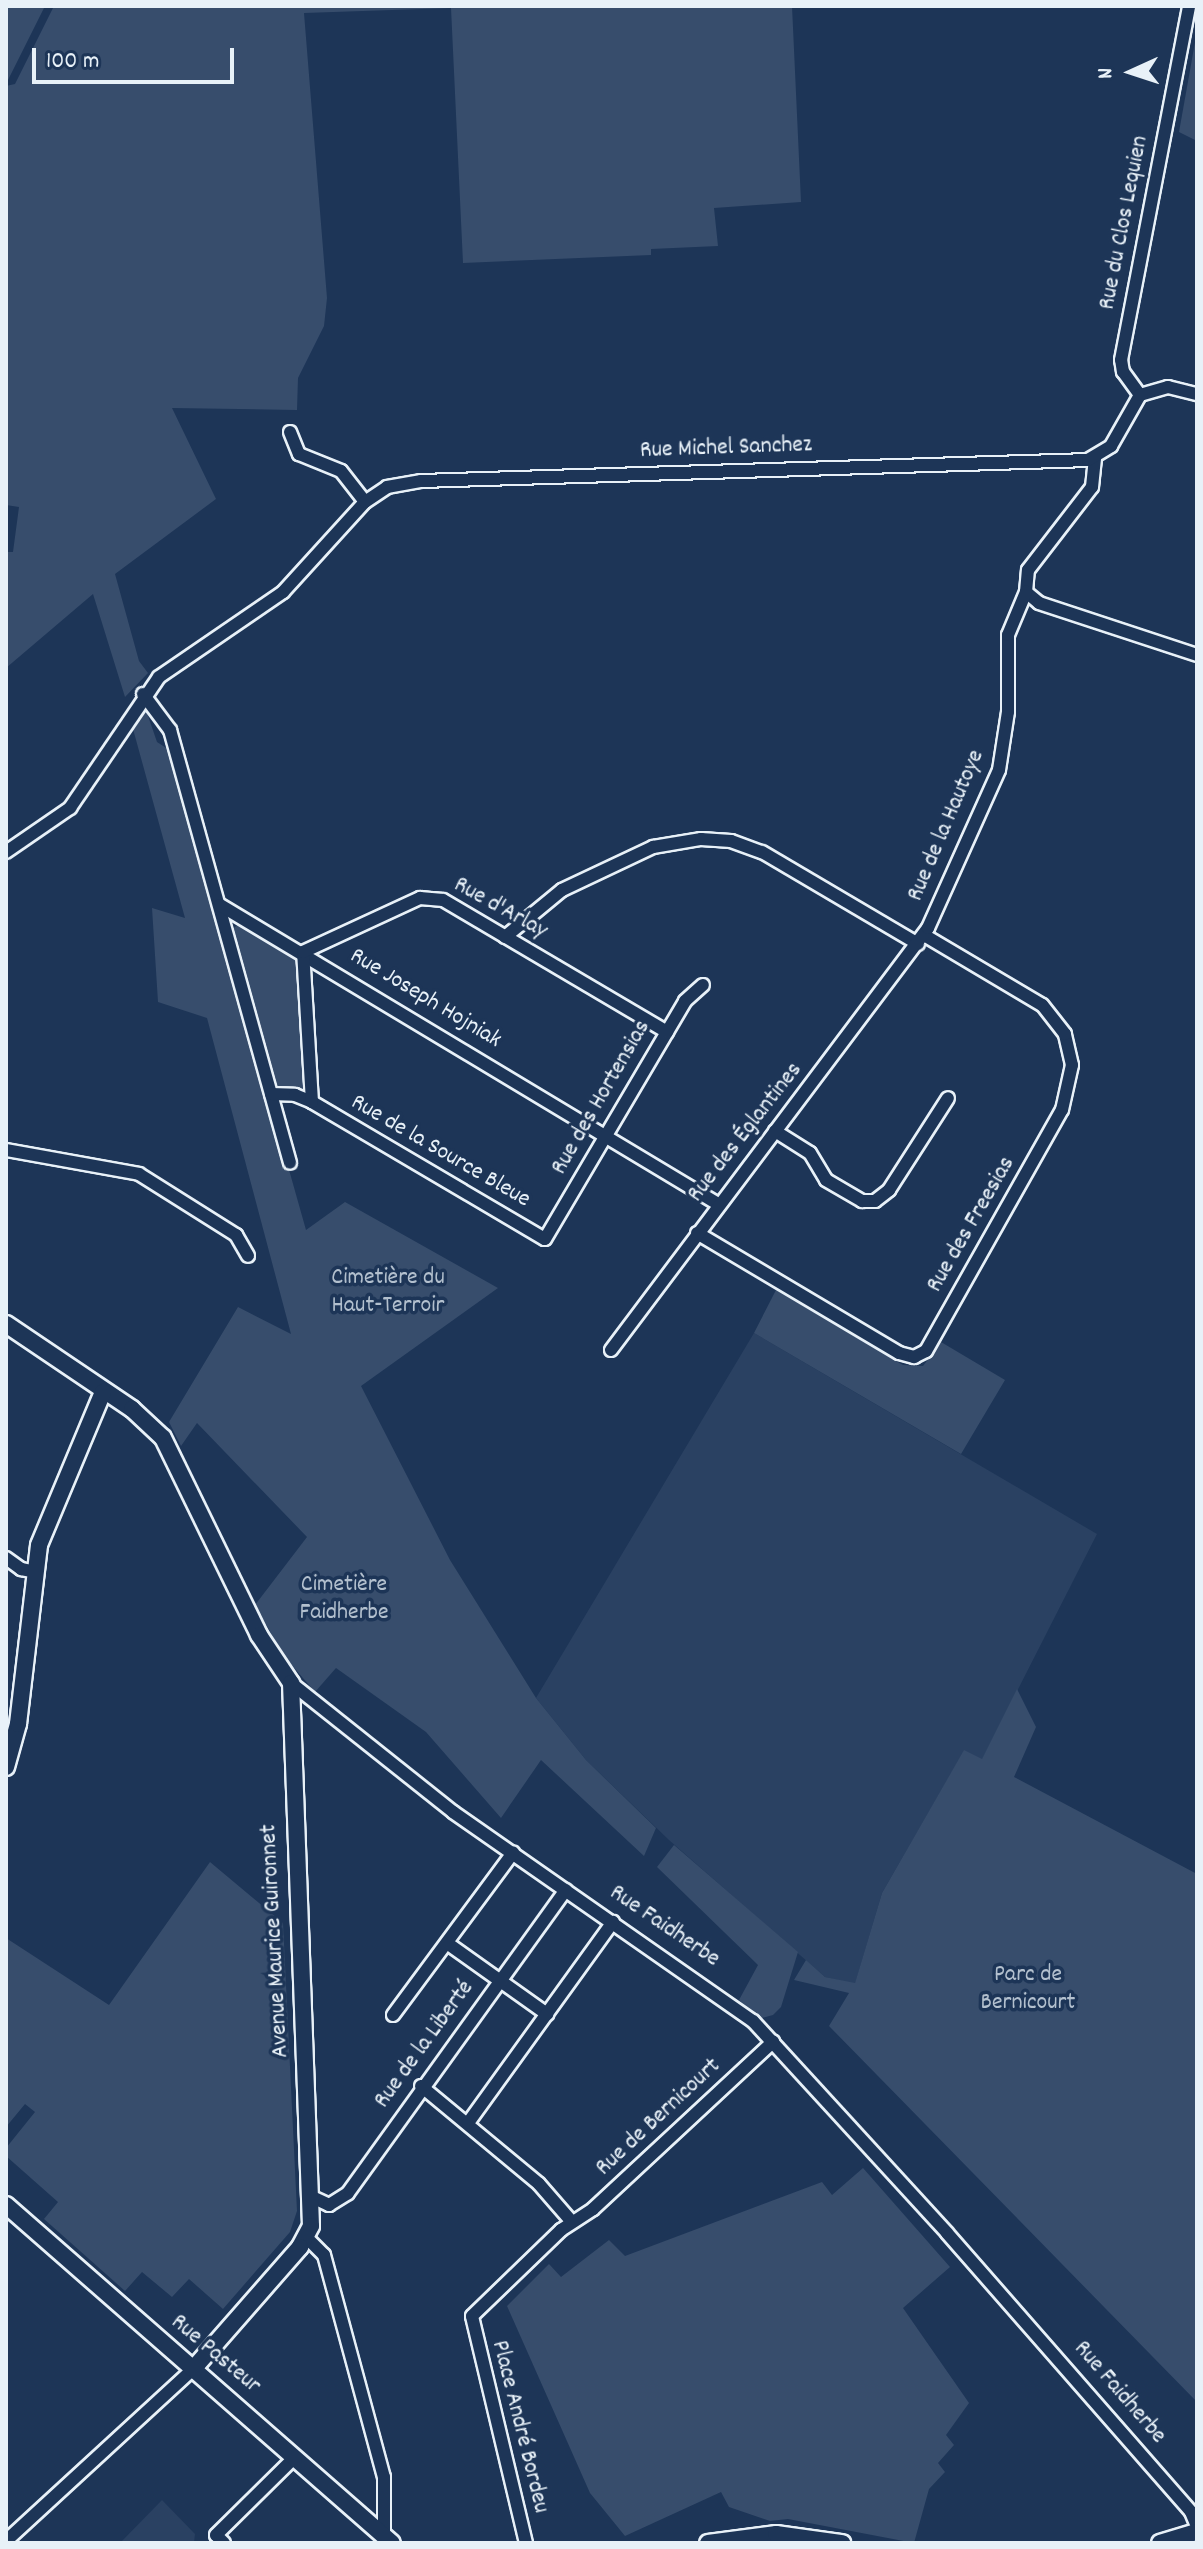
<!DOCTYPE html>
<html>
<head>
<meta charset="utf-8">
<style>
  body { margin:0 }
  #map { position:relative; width:1203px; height:2549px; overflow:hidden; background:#1d3557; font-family:Dekko,sans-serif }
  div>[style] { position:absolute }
  .built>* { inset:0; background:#2a4162 }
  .green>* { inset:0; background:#374d6c }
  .roads { filter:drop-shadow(2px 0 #e8f1f8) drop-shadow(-2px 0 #e8f1f8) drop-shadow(0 2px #e8f1f8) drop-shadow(0 -2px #e8f1f8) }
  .street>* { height:12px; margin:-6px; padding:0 6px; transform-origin:6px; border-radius:6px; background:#1d3557 }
  .secondary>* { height:16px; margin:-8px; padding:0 8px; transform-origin:8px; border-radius:8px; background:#1d3557 }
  span { translate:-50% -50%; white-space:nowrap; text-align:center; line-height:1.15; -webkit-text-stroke:7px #1d3557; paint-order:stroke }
  .street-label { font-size:24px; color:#e8f1f8 }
  .park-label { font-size:24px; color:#b3c0ce }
  .frame { position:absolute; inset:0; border:8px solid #e8f1f8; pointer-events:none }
  .north { position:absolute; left:1091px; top:32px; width:80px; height:80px; -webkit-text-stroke:6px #1d3557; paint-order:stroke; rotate:267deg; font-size:22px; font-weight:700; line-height:32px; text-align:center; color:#e8f1f8 }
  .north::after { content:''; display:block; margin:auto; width:28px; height:36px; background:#e8f1f8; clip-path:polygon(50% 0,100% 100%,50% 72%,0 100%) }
  .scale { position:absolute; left:32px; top:48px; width:202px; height:36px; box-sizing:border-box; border:4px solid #e8f1f8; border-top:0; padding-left:10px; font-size:24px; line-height:28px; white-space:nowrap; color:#e8f1f8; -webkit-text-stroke:6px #1d3557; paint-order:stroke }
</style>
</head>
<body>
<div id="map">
  <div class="built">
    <i style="clip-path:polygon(754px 1333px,1097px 1534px,982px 1760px,964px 1751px,882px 1893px,855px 1984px,825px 1977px,669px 1840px,586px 1760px,536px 1698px)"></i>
    <i style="clip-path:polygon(162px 2500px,195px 2534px,194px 2543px,120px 2543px)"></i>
  </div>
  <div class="green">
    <i style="clip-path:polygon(6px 6px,45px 6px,6px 84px)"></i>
    <i style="clip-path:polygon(54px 6px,792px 6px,801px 202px,714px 208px,718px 246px,651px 249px,651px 255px,463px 263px,451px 8px,304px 13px,327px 298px,324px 326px,298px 378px,297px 410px,172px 408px,216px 499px,115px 574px,139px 661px,148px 673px,125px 697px,93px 594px,6px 668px,6px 552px,13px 552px,19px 507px,6px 505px,6px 86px,15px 84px)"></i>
    <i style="clip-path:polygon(1197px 31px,1197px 141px,1179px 132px)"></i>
    <i style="clip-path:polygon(146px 710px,157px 742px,171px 751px,306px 1230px,345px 1202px,498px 1288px,361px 1386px,450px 1560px,536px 1698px,586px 1760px,656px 1828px,644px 1856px,541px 1760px,501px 1818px,426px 1732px,336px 1668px,315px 1692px,284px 1656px,255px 1605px,307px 1537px,197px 1423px,181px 1446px,169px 1422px,238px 1307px,291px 1334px,207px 1018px,158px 1002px,152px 908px,185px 918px,133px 729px)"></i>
    <i style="clip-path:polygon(239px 924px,297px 960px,307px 1094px,275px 1090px,231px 930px)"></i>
    <i style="clip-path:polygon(776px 1290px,903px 1365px,923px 1366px,941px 1342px,1005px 1380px,961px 1454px,754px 1333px)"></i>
    <i style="clip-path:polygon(1017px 1689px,1036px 1727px,1014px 1777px,1197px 1874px,1197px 2402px,829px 2026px,849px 1993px,794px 1980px,806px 1960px,825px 1977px,855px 1983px,882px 1893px,964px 1750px,982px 1759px)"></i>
    <i style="clip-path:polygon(674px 1845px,798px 1952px,781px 2007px,773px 2015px,758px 2019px,739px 2000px,758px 1965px,657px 1867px)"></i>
    <i style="clip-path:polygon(210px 1862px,283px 1923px,297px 2211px,290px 2232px,223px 2309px,189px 2279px,172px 2297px,142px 2272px,125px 2291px,44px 2219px,58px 2202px,6px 2156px,6px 2148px,35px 2112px,25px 2104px,6px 2127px,6px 1938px,109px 2005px)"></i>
    <i style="clip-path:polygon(863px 2168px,950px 2267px,903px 2308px,969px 2403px,946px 2435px,954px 2445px,938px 2463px,945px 2472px,929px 2489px,914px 2543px,788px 2519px,770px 2521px,729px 2507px,721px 2492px,625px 2536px,590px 2493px,507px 2306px,549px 2264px,561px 2277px,609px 2240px,625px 2256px,822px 2182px,832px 2195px)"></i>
  </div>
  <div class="roads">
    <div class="street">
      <i style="left:1140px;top:395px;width:29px;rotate:-126deg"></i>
      <i style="left:1123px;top:372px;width:12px;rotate:-99deg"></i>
      <i style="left:1121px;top:360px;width:360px;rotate:-79.1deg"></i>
      <i style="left:290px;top:432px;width:24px;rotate:68deg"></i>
      <i style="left:299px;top:454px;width:45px;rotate:22deg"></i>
      <i style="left:341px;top:471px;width:39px;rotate:52deg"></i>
      <i style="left:1026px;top:592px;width:17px;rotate:40deg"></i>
      <i style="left:1039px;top:603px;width:166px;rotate:18.2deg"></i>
      <i style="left:1026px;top:592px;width:22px;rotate:-85deg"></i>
      <i style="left:1028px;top:570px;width:105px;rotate:-52.4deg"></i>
      <i style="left:1092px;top:487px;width:29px;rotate:-84deg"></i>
      <i style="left:143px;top:694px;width:45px;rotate:53.1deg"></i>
      <i style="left:170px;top:730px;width:449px;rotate:74.5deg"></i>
      <i style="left:6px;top:852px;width:78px;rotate:-34.5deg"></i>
      <i style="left:70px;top:808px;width:158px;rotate:-55.8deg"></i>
      <i style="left:159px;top:677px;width:150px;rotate:-34.4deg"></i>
      <i style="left:283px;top:592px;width:122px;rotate:-47.7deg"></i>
      <i style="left:365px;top:502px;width:27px;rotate:-34deg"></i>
      <i style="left:387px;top:487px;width:35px;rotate:-10deg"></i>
      <i style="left:421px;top:481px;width:667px;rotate:-1.8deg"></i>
      <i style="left:1088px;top:460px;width:27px;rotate:-31deg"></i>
      <i style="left:1111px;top:446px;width:59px;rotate:-60.4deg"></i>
      <i style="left:1140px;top:395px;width:29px;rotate:-16deg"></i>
      <i style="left:1168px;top:387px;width:30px;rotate:14deg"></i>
      <i style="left:220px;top:905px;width:581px;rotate:30.98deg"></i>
      <i style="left:505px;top:937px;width:74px;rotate:-39.5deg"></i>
      <i style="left:562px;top:890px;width:101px;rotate:-25.3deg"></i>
      <i style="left:653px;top:847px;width:49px;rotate:-9.5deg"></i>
      <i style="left:701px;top:839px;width:30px;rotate:4deg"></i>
      <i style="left:731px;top:841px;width:33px;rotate:20deg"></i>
      <i style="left:762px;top:852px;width:181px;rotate:30.5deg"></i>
      <i style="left:271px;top:1094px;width:24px;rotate:2deg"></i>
      <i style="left:295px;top:1095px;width:18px;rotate:22deg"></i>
      <i style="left:312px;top:1102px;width:270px;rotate:30.5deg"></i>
      <i style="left:545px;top:1239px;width:276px;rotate:-59.5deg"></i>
      <i style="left:685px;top:1001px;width:24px;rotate:-42deg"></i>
      <i style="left:312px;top:1102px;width:150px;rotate:-93.4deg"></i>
      <i style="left:303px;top:952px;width:129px;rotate:-24.8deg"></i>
      <i style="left:420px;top:898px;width:23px;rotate:5deg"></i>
      <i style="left:443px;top:900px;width:260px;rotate:30.5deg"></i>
      <i style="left:775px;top:1131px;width:41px;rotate:32.2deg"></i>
      <i style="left:810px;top:1153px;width:31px;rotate:59deg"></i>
      <i style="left:826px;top:1180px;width:42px;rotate:30.3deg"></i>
      <i style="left:862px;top:1201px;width:13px"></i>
      <i style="left:875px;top:1201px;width:18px;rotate:-38deg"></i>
      <i style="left:889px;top:1190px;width:109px;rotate:-57.3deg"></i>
      <i style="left:6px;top:1150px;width:135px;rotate:10.2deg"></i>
      <i style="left:139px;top:1174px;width:115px;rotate:32.2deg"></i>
      <i style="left:236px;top:1235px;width:24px;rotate:60deg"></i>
      <i style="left:697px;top:1233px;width:235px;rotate:30.7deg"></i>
      <i style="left:899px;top:1353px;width:16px;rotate:15deg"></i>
      <i style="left:914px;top:1357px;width:13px;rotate:-27deg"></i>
      <i style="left:926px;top:1351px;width:277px;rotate:-60.6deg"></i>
      <i style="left:1062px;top:1110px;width:46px;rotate:-77.5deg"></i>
      <i style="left:1072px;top:1065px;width:32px;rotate:-103deg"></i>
      <i style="left:1065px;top:1034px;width:37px;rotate:-128deg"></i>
      <i style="left:1042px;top:1005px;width:137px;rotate:-149.3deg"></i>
      <i style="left:611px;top:1350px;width:528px;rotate:-53.09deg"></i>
      <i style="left:928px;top:928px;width:173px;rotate:-65.8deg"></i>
      <i style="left:999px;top:770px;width:59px;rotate:-81.2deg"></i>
      <i style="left:1008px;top:712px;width:77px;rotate:-90deg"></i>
      <i style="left:1008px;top:635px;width:47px;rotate:-67.3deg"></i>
      <i style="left:6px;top:1558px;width:19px;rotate:36deg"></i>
      <i style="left:21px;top:1569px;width:15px;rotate:11deg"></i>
      <i style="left:291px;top:1683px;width:207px;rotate:38.5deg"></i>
      <i style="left:453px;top:1812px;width:366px;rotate:34.9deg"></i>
      <i style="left:753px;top:2021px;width:287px;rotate:47.5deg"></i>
      <i style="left:947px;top:2233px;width:371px;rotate:48.8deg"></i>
      <i style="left:1191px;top:2512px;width:15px;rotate:67deg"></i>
      <i style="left:447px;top:1943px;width:123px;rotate:35.4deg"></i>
      <i style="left:393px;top:2015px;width:202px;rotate:-53.5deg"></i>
      <i style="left:421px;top:2086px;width:153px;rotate:39.7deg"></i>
      <i style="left:539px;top:2184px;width:50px;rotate:49deg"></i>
      <i style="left:468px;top:2123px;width:248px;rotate:-54.2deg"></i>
      <i style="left:312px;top:2197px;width:19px;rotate:25deg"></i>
      <i style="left:329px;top:2205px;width:22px;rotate:-32deg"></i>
      <i style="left:348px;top:2193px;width:373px;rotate:-54.3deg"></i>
      <i style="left:307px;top:2238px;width:24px;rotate:45deg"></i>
      <i style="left:324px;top:2255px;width:230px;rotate:74.9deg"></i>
      <i style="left:384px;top:2477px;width:59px;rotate:90deg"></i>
      <i style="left:6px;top:2541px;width:257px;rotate:-42.6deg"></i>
      <i style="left:224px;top:2543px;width:11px;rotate:-135deg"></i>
      <i style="left:216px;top:2535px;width:111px;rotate:-44.6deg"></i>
      <i style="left:526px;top:2543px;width:233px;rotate:-103.4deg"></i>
      <i style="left:472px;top:2316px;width:124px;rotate:-44deg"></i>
      <i style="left:561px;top:2230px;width:38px;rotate:-33deg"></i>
      <i style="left:593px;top:2209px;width:246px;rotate:-42.9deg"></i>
    </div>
    <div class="secondary">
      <i style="left:6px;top:1324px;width:152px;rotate:34deg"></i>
      <i style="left:132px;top:1409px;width:42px;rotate:43.1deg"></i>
      <i style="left:163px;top:1438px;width:219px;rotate:64deg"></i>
      <i style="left:259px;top:1635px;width:58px;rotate:56.3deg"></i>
      <i style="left:291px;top:1683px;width:543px;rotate:87.89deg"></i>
      <i style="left:311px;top:2226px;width:24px;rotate:118deg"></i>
      <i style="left:300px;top:2247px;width:159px;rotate:131.2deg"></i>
      <i style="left:6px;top:1767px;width:45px;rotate:-74.4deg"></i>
      <i style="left:18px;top:1724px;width:180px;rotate:-83.3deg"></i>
      <i style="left:39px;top:1545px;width:166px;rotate:-67.3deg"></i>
      <i style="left:6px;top:2205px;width:513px;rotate:41.21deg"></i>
      <i style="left:708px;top:2543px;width:69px;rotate:-7.5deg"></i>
      <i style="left:776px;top:2534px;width:67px;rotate:7.8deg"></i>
      <i style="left:1160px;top:2543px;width:39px;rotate:-17deg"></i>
    </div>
  </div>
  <div class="street-label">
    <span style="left:1125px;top:223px;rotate:-79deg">Rue du Clos Lequien</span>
    <span style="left:726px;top:449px;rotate:-2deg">Rue Michel Sanchez</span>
    <span style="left:947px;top:826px;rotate:-67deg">Rue de la Hautoye</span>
    <span style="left:500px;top:909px;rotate:29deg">Rue d'Arlay</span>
    <span style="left:425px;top:999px;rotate:31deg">Rue Joseph Hojniak</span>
    <span style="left:602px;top:1098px;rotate:-60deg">Rue des Hortensias</span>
    <span style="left:746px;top:1133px;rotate:-52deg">Rue des Églantines</span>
    <span style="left:440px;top:1152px;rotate:30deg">Rue de la Source Bleue</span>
    <span style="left:972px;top:1225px;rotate:-60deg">Rue des Freesias</span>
    <span style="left:664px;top:1927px;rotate:34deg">Rue Faidherbe</span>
    <span style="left:276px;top:1941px;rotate:-93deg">Avenue Maurice Guironnet</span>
    <span style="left:425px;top:2045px;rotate:-54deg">Rue de la Liberté</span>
    <span style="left:659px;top:2118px;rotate:-43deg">Rue de Bernicourt</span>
    <span style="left:215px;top:2355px;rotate:40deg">Rue Pasteur</span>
    <span style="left:1119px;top:2393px;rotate:49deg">Rue Faidherbe</span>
    <span style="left:519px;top:2427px;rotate:76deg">Place André Bordeu</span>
  </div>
  <div class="park-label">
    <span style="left:388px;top:1293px">Cimetière du<br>Haut-Terroir</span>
    <span style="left:344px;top:1600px">Cimetière<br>Faidherbe</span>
    <span style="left:1028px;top:1990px">Parc de<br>Bernicourt</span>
  </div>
  <div class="frame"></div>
  <div class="north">N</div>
  <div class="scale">100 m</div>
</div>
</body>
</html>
